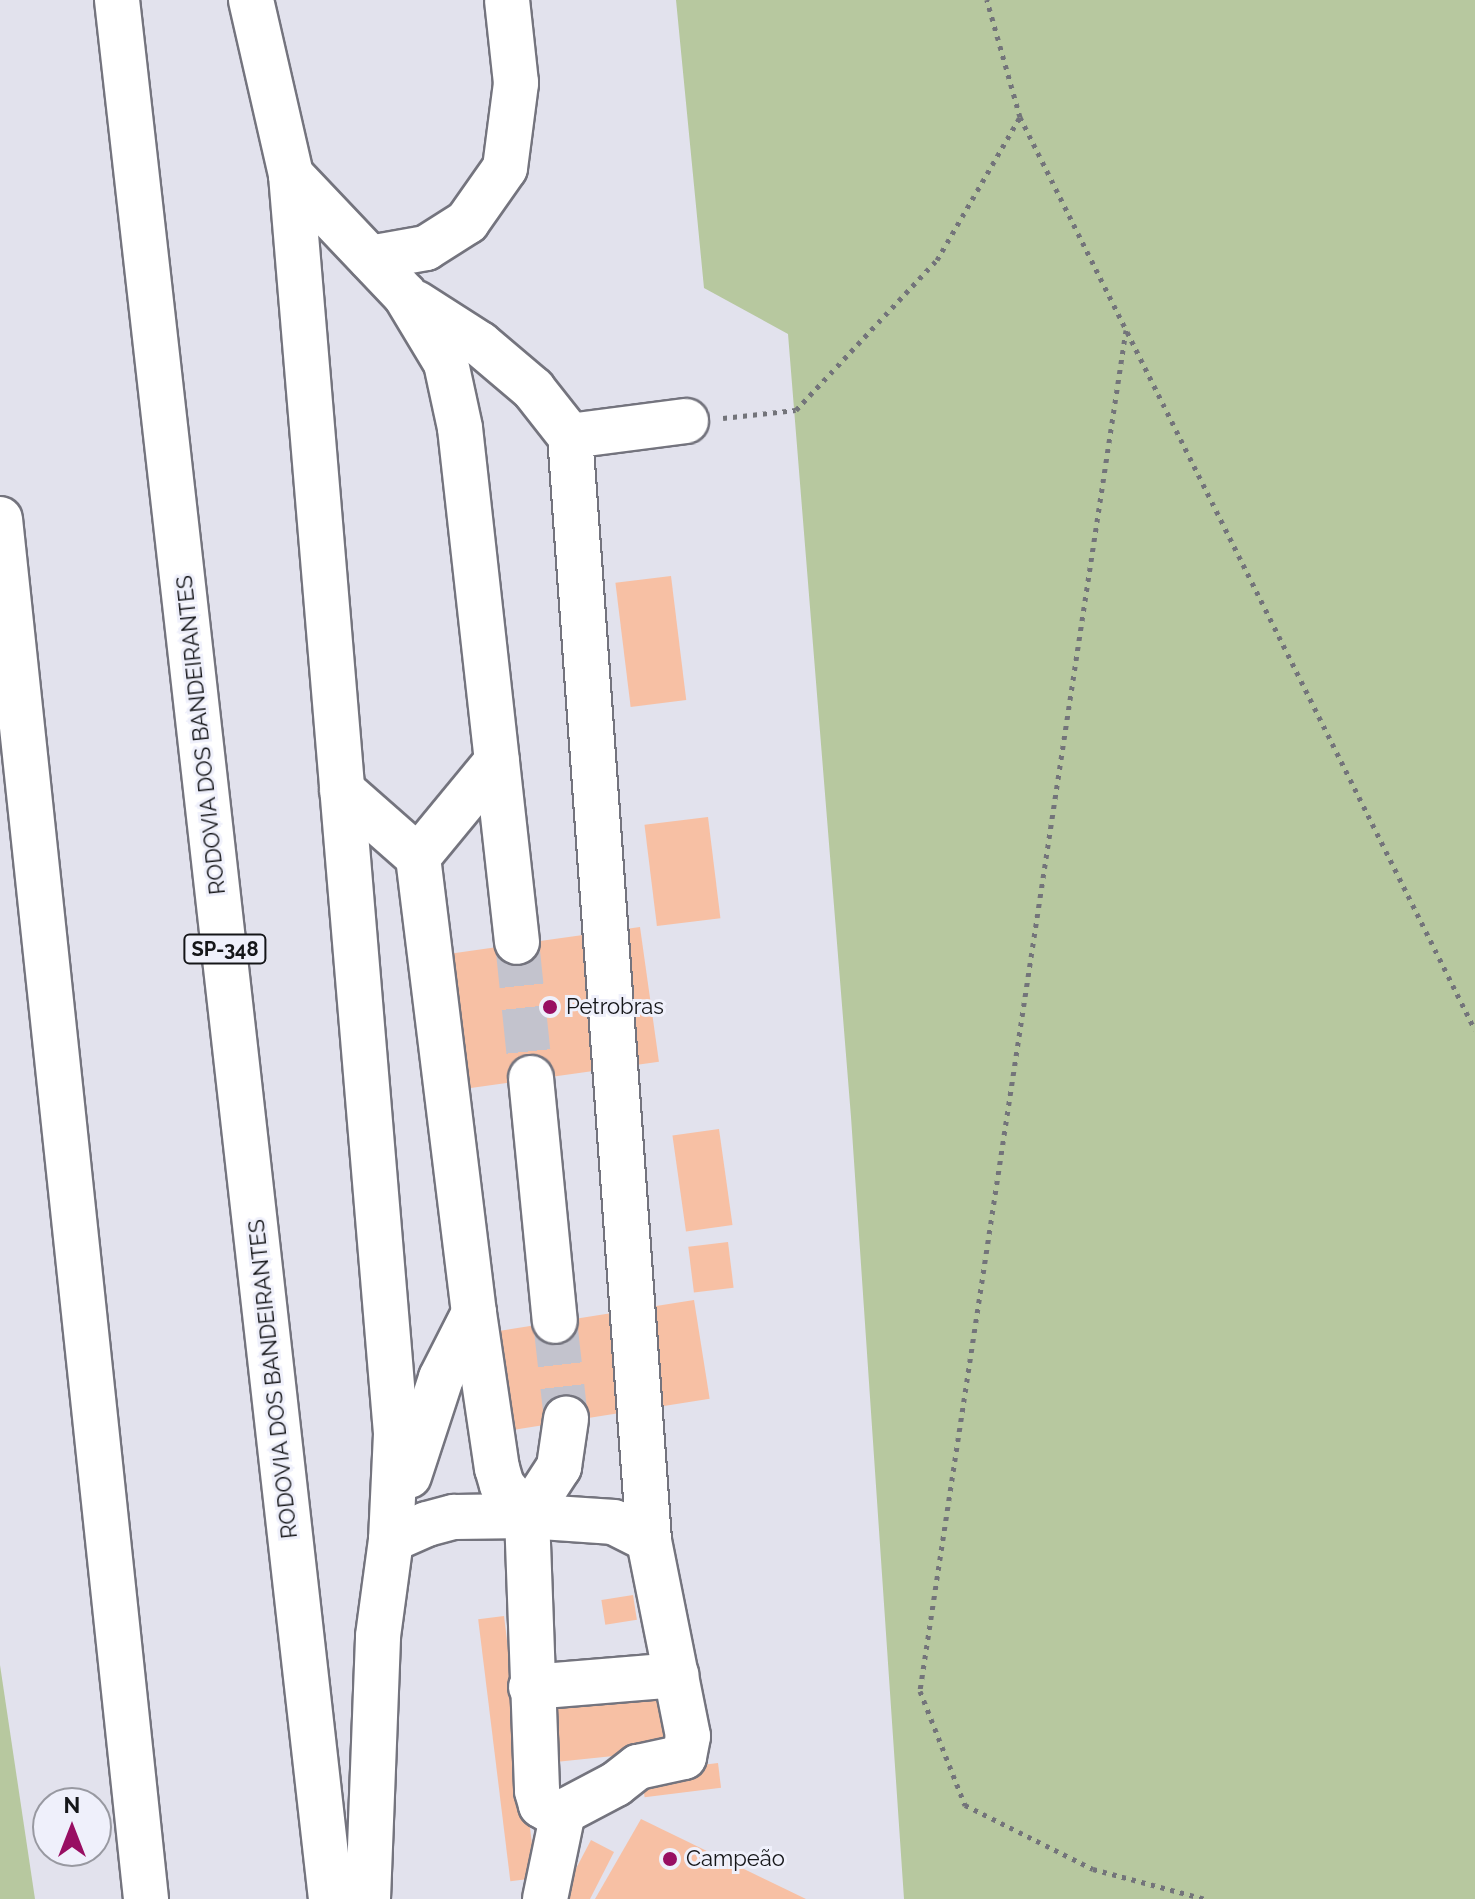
<!DOCTYPE html>
<html>
<head>
<meta charset="utf-8">
<style>
  body { margin:0 }
  #map { position:relative; width:1475px; height:1899px; overflow:hidden; background:#e2e2ed; font-family:Raleway,sans-serif }
  div>[style] { position:absolute }
  .green>* { inset:0; background:#b7c89f }
  .building>* { inset:0; background:#f7c0a4; transform-origin:0 0 }
  .minor-tunnel>* { height:44px; margin-top:-22px; transform-origin:0; background:repeating-linear-gradient(90deg,#c3c3cd 0 44px,transparent 0 66px) }
  .path>* { height:5px; margin-top:-2.5px; transform-origin:0; background:repeating-linear-gradient(90deg,#73747a 0 4px,transparent 0 10px) }
  .roads { filter:drop-shadow(2px 0 #74747e) drop-shadow(-2px 0 #74747e) drop-shadow(0 2px #74747e) drop-shadow(0 -2px #74747e) }
  .minor>* { height:44px; margin:-22px; padding:0 22px; transform-origin:22px; border-radius:22px; background:#fff }
  .highway>* { height:44px; margin:-22px; padding:0 22px; transform-origin:22px; border-radius:22px; background:#fff }
  .dots>* { width:22px; height:22px; translate:-50% -50%; box-sizing:border-box; border:4px solid #eff0fb; border-radius:50% }
  span { translate:-50% -50%; white-space:nowrap; text-align:center; line-height:1.15; -webkit-text-stroke:6px #eff0fb; paint-order:stroke }
  .shield-label span { padding:2px 6px; background:#eff0fb; border:2px solid; border-radius:6px; -webkit-text-stroke-width:0 }
  .shield-label { font-size:20px; color:#151619; font-weight:700 }
  .street-label { font-size:22px; color:#151619 }
  .poi-label { font-size:22px; color:#151619 }
  .left { translate:0 -50%; text-align:left }
  .north { position:absolute; left:32px; top:1787px; width:80px; height:80px; box-sizing:border-box; background:#eff0fb; border:2px solid #9899a1; border-radius:50%; rotate:0deg; font-size:22px; font-weight:700; line-height:32px; text-align:center; color:#151619 }
  .north::after { content:''; display:block; margin:auto; width:28px; height:36px; background:#980e62; clip-path:polygon(50% 0,100% 100%,50% 72%,0 100%) }
</style>
</head>
<body>
<div id="map">
  <div class="green">
    <i style="clip-path:polygon(676px 0,1475px 0,1475px 1899px,904px 1899px,851px 1117px,788px 334px,704px 288px)"></i>
    <i style="clip-path:polygon(0 1665px,35px 1899px,0 1899px)"></i>
  </div>
  <div class="building">
    <i style="left:671px;top:576px;width:125px;height:56px;rotate:83deg"></i>
    <i style="left:708px;top:817px;width:102px;height:64px;rotate:83deg"></i>
    <i style="left:640px;top:927px;width:136px;height:199px;rotate:82deg"></i>
    <i style="left:719px;top:1129px;width:97px;height:47px;rotate:82deg"></i>
    <i style="left:728px;top:1242px;width:46px;height:40px;rotate:83deg"></i>
    <i style="left:694px;top:1300px;width:100px;height:209px;rotate:81deg"></i>
    <i style="left:633px;top:1595px;width:25px;height:32px;rotate:81deg"></i>
    <i style="left:504px;top:1616px;width:264px;height:26px;rotate:83deg"></i>
    <i style="left:677px;top:1687px;width:62px;height:131px;rotate:84deg"></i>
    <i style="left:718px;top:1763px;width:25px;height:77px;rotate:83deg"></i>
    <i style="clip-path:polygon(641px 1819px,806px 1899px,595px 1899px)"></i>
    <i style="clip-path:polygon(591px 1840px,614px 1852px,590px 1899px,560px 1899px)"></i>
  </div>
  <div class="minor-tunnel">
    <i style="left:517px;top:942px;width:137px;rotate:84.1deg"></i>
    <i style="left:555px;top:1321px;width:99px;rotate:83.6deg"></i>
  </div>
  <div class="path">
    <i style="left:1020px;top:117px;width:1020px;rotate:63.51deg"></i>
    <i style="left:1126px;top:330px;width:1377px;rotate:98.61deg"></i>
    <i style="left:920px;top:1691px;width:123px;rotate:68.5deg"></i>
    <i style="left:965px;top:1805px;width:143px;rotate:26.6deg"></i>
    <i style="left:1093px;top:1869px;width:116px;rotate:15deg"></i>
    <i style="left:723px;top:418px;width:73px;rotate:-6.3deg"></i>
    <i style="left:796px;top:410px;width:206px;rotate:-46.8deg"></i>
    <i style="left:937px;top:260px;width:165px;rotate:-59.9deg"></i>
    <i style="left:1020px;top:117px;width:122px;rotate:-105.8deg"></i>
  </div>
  <div class="roads">
    <div class="minor">
      <i style="left:291px;top:175px;width:1263px;rotate:85.23deg"></i>
      <i style="left:396px;top:1434px;width:106px;rotate:92.7deg"></i>
      <i style="left:291px;top:175px;width:166px;rotate:46.5deg"></i>
      <i style="left:405px;top:295px;width:79px;rotate:58.9deg"></i>
      <i style="left:446px;top:363px;width:66px;rotate:77.8deg"></i>
      <i style="left:460px;top:428px;width:517px;rotate:83.67deg"></i>
      <i style="left:370px;top:258px;width:57px;rotate:-10.1deg"></i>
      <i style="left:426px;top:248px;width:49px;rotate:-32.4deg"></i>
      <i style="left:467px;top:222px;width:66px;rotate:-54.9deg"></i>
      <i style="left:505px;top:168px;width:86px;rotate:-82.6deg"></i>
      <i style="left:516px;top:83px;width:83px;rotate:-96.2deg"></i>
      <i style="left:416px;top:303px;width:76px;rotate:32.6deg"></i>
      <i style="left:480px;top:344px;width:70px;rotate:40.3deg"></i>
      <i style="left:533px;top:389px;width:60px;rotate:51.8deg"></i>
      <i style="left:497px;top:761px;width:124px;rotate:129.5deg"></i>
      <i style="left:418px;top:857px;width:459px;rotate:83deg"></i>
      <i style="left:474px;top:1313px;width:157px;rotate:81.6deg"></i>
      <i style="left:497px;top:1468px;width:18px;rotate:74deg"></i>
      <i style="left:502px;top:1485px;width:40px;rotate:51deg"></i>
      <i style="left:527px;top:1516px;width:275px;rotate:87.9deg"></i>
      <i style="left:537px;top:1791px;width:15px;rotate:74deg"></i>
      <i style="left:541px;top:1805px;width:13px;rotate:32deg"></i>
      <i style="left:552px;top:1812px;width:11px"></i>
      <i style="left:563px;top:1812px;width:60px;rotate:-27.8deg"></i>
      <i style="left:616px;top:1784px;width:28px;rotate:-38deg"></i>
      <i style="left:638px;top:1767px;width:47px;rotate:-12.3deg"></i>
      <i style="left:684px;top:1757px;width:21px;rotate:-79deg"></i>
      <i style="left:688px;top:1736px;width:200px;rotate:-101.3deg"></i>
      <i style="left:649px;top:1540px;width:39px;rotate:-153deg"></i>
      <i style="left:614px;top:1522px;width:87px;rotate:-176.1deg"></i>
      <i style="left:342px;top:790px;width:101px;rotate:41.4deg"></i>
      <i style="left:531px;top:1078px;width:244px;rotate:84.4deg"></i>
      <i style="left:409px;top:1476px;width:103px;rotate:-71.9deg"></i>
      <i style="left:441px;top:1378px;width:73px;rotate:-63.1deg"></i>
      <i style="left:391px;top:1540px;width:39px;rotate:-24deg"></i>
      <i style="left:427px;top:1524px;width:28px;rotate:-15deg"></i>
      <i style="left:454px;top:1517px;width:73px;rotate:-0.8deg"></i>
      <i style="left:527px;top:1516px;width:59px;rotate:-56.9deg"></i>
      <i style="left:559px;top:1467px;width:49px;rotate:-81.7deg"></i>
      <i style="left:649px;top:1540px;width:1107px;rotate:-94.09deg"></i>
      <i style="left:570px;top:436px;width:117px;rotate:-7.4deg"></i>
      <i style="left:531px;top:1687px;width:146px;rotate:-4.7deg"></i>
      <i style="left:545px;top:1899px;width:89px;rotate:-78.3deg"></i>
    </div>
    <div class="highway">
      <i style="left:117px;top:0;width:1911px;rotate:83.57deg"></i>
      <i style="left:251px;top:0;width:180px;rotate:77.1deg"></i>
      <i style="left:0;top:519px;width:1388px;rotate:83.96deg"></i>
      <i style="left:368px;top:1899px;width:263px;rotate:-87.8deg"></i>
      <i style="left:378px;top:1636px;width:97px;rotate:-82.3deg"></i>
    </div>
  </div>
  <div class="dots">
    <i style="left:550px;top:1007px;background:#980e62"></i>
    <i style="left:670px;top:1859px;background:#980e62"></i>
  </div>
  <div class="shield-label">
    <span style="left:225px;top:949px">SP-348</span>
  </div>
  <div class="street-label">
    <span style="left:201px;top:735px;rotate:-96deg">RODOVIA DOS BANDEIRANTES</span>
    <span style="left:273px;top:1379px;rotate:-96deg">RODOVIA DOS BANDEIRANTES</span>
  </div>
  <div class="poi-label">
    <span class="left" style="left:566px;top:1007px">Petrobras</span>
    <span class="left" style="left:686px;top:1859px">Campeão</span>
  </div>
  <div class="north">N</div>
</div>
</body>
</html>
